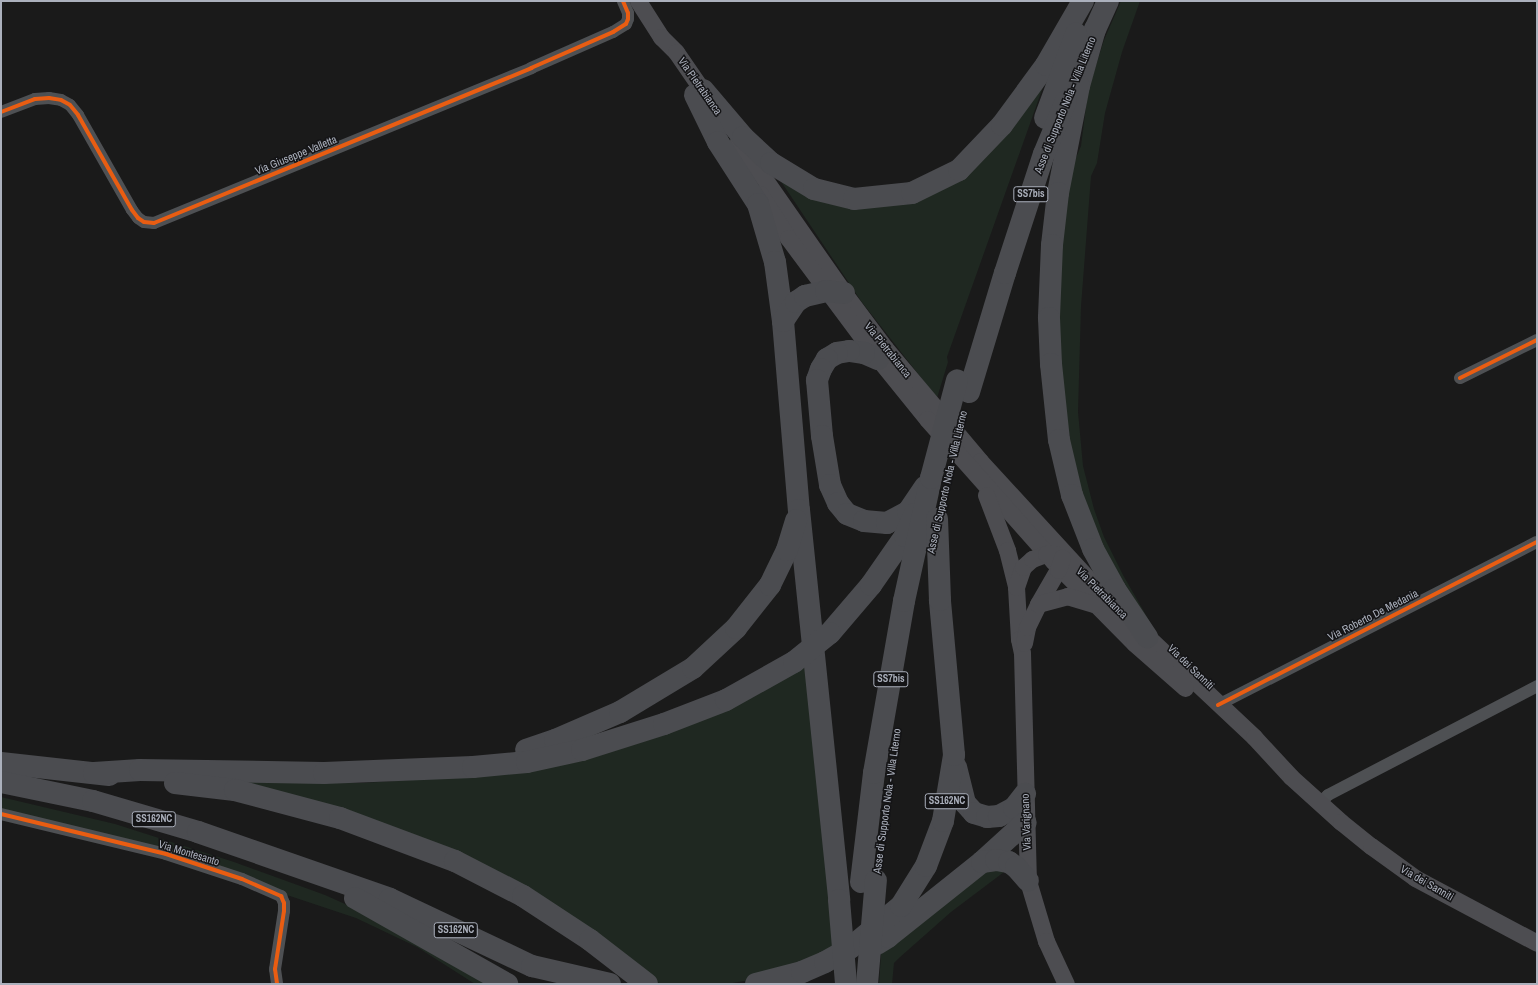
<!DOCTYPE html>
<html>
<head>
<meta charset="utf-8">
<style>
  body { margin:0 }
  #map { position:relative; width:1538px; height:985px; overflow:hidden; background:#1a1a1a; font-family:"Archivo Narrow",sans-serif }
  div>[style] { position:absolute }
  .green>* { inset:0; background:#1f2821 }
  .street>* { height:12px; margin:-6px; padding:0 6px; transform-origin:6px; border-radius:6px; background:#4e5053 }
  .secondary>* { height:17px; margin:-8.5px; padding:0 8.5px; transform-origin:8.5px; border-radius:8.5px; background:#4d4d51 }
  .highway>* { height:22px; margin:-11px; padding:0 11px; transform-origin:11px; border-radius:11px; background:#4b4c50 }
  .highway-bridge>* { height:22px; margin:-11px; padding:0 11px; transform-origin:11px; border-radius:11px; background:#4b4c50 }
  .cycleway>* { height:4px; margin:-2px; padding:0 2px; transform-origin:2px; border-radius:2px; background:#e95d12 }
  span { translate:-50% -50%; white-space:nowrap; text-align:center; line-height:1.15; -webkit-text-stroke:3px #141416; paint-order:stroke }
  .shield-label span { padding:1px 3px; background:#141416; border:1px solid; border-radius:3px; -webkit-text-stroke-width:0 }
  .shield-label { font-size:10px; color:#abb0bc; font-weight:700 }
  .street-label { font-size:11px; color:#abb0bc }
  .frame { position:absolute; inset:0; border:2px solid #abb0bc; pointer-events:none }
</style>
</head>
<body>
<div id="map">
  <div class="green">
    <i style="clip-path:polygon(1121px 1px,1140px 1px,1122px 52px,1105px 113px,1097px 163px,1091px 176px,1081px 306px,1078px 412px,1083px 466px,1094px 509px,1104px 537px,1123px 575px,1154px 629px,1098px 543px,1077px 487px,1059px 381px,1056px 298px,1069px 174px,1081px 146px,1088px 91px,1104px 40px)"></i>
    <i style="clip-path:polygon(1048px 73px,947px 357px,948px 362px,937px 398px,861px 301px,780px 180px,919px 198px)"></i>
    <i style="clip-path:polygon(809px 660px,835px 951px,778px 975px,727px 984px,660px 984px,638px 966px,554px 907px,242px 782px,363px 783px,504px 774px)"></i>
    <i style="clip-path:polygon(1px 797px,115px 824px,234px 862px,325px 895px,387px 923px,494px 984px,475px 984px,417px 947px,356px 918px,284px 894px,1px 812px)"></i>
    <i style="clip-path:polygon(984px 869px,1008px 869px,951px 912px,899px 958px,894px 963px,892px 984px,879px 984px,881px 954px)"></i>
  </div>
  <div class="street">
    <i style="left:1px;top:112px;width:36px;rotate:-21deg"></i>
    <i style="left:35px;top:99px;width:14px;rotate:-4deg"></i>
    <i style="left:49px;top:98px;width:12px;rotate:9deg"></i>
    <i style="left:61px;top:100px;width:10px;rotate:29deg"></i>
    <i style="left:70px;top:105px;width:13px;rotate:51deg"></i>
    <i style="left:78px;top:115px;width:109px;rotate:60.4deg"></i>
    <i style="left:132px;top:210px;width:10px;rotate:53deg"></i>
    <i style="left:138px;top:218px;width:7px;rotate:34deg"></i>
    <i style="left:144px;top:222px;width:10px;rotate:6deg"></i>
    <i style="left:154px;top:223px;width:408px;rotate:-22.3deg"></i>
    <i style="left:531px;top:68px;width:90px;rotate:-23.7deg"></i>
    <i style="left:613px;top:32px;width:15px;rotate:-32deg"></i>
    <i style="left:626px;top:24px;width:5px;rotate:-68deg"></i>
    <i style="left:628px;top:19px;width:6px;rotate:-90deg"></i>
    <i style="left:628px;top:13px;width:13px;rotate:-113deg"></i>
    <i style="left:1460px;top:378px;width:86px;rotate:-26.3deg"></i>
    <i style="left:1218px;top:705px;width:358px;rotate:-27.1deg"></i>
    <i style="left:1320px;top:803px;width:11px;rotate:-45deg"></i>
    <i style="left:1328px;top:795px;width:236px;rotate:-27.5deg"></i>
    <i style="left:1px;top:814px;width:170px;rotate:13.6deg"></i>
    <i style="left:166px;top:854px;width:80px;rotate:18.2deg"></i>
    <i style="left:242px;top:879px;width:43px;rotate:23.6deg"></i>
    <i style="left:281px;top:896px;width:8px;rotate:67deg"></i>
    <i style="left:284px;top:903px;width:8px;rotate:90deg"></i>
    <i style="left:284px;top:911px;width:59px;rotate:98.8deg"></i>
    <i style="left:275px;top:969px;width:15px;rotate:82deg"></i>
  </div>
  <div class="secondary">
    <i style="left:638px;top:1px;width:43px;rotate:57.4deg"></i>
    <i style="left:661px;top:37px;width:21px;rotate:45deg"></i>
    <i style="left:676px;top:52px;width:58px;rotate:55.5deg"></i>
    <i style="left:738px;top:141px;width:185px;rotate:55.1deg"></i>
    <i style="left:844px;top:293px;width:69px;rotate:53.3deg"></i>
    <i style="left:885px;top:348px;width:148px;rotate:49.9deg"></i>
    <i style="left:980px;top:461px;width:183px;rotate:47.4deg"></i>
    <i style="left:1104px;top:596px;width:206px;rotate:43.2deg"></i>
    <i style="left:1254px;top:737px;width:54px;rotate:47.2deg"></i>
    <i style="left:1291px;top:777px;width:67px;rotate:42deg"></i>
    <i style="left:1341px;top:822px;width:38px;rotate:39deg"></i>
    <i style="left:1371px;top:846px;width:54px;rotate:36deg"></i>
    <i style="left:1415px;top:878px;width:138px;rotate:28deg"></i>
    <i style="left:760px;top:194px;width:52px;rotate:57.5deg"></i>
    <i style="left:788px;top:238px;width:147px;rotate:53.3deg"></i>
    <i style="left:876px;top:356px;width:81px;rotate:51deg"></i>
    <i style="left:927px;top:419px;width:190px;rotate:48.4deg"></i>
    <i style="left:1053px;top:561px;width:115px;rotate:45.4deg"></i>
    <i style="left:1134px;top:643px;width:68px;rotate:41.4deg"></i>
    <i style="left:986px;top:495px;width:59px;rotate:69.1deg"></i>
    <i style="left:1007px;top:550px;width:38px;rotate:76deg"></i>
    <i style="left:1016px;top:587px;width:52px;rotate:86.7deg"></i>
    <i style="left:1019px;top:639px;width:14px;rotate:78deg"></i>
    <i style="left:1022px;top:653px;width:228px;rotate:88.5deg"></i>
    <i style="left:1028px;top:881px;width:63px;rotate:73.3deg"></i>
    <i style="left:1046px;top:941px;width:47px;rotate:65.1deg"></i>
    <i style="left:1016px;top:587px;width:21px;rotate:-71deg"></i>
    <i style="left:1023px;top:567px;width:12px;rotate:-42deg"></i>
    <i style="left:1032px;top:559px;width:15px;rotate:-20deg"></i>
    <i style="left:1046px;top:554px;width:9px"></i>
    <i style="left:1038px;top:604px;width:39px;rotate:-60deg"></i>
    <i style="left:1058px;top:570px;width:13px;rotate:-72deg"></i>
    <i style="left:1024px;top:643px;width:16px;rotate:-79deg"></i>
    <i style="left:1027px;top:627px;width:25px;rotate:-64deg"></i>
    <i style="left:1038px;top:604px;width:30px;rotate:-15deg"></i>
    <i style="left:1067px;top:596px;width:28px;rotate:17deg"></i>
  </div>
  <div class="highway">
    <i style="left:1095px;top:29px;width:59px;rotate:105.7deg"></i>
    <i style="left:1079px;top:86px;width:109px;rotate:101.1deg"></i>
    <i style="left:1058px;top:193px;width:52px;rotate:96.6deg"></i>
    <i style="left:1052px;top:245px;width:73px;rotate:92.4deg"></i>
    <i style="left:1049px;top:318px;width:46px;rotate:87.5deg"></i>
    <i style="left:1051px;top:364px;width:76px;rotate:84deg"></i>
    <i style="left:1059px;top:440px;width:57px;rotate:76.7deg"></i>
    <i style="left:1072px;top:495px;width:58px;rotate:68.7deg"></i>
    <i style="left:1093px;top:549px;width:46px;rotate:61.2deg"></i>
    <i style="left:1115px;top:589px;width:58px;rotate:56.3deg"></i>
    <i style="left:1089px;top:43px;width:46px;rotate:-65.7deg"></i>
    <i style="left:703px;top:90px;width:62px;rotate:49.6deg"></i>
    <i style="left:743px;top:137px;width:38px;rotate:43deg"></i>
    <i style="left:771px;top:163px;width:50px;rotate:31.2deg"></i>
    <i style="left:814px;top:189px;width:41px;rotate:14deg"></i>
    <i style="left:854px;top:199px;width:58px;rotate:-5.9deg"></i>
    <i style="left:912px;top:193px;width:52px;rotate:-26.1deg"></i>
    <i style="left:959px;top:170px;width:62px;rotate:-46.3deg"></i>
    <i style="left:1002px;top:125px;width:74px;rotate:-53.7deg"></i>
    <i style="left:1046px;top:65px;width:74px;rotate:-60deg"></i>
    <i style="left:695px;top:95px;width:52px;rotate:63.9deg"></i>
    <i style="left:718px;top:142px;width:74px;rotate:57.2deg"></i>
    <i style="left:758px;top:204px;width:60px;rotate:73.7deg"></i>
    <i style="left:775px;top:262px;width:60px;rotate:82.3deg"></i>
    <i style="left:783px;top:321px;width:190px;rotate:85.2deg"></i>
    <i style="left:799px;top:510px;width:392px;rotate:84.1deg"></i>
    <i style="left:1045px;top:118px;width:90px;rotate:-69.7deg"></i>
    <i style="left:783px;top:321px;width:23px;rotate:-56deg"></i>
    <i style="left:796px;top:302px;width:11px;rotate:-34deg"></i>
    <i style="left:805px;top:296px;width:22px;rotate:-13deg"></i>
    <i style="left:826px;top:291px;width:18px;rotate:6deg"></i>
    <i style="left:878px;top:359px;width:15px;rotate:-157deg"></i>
    <i style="left:864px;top:353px;width:15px;rotate:-172deg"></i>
    <i style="left:849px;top:351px;width:12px;rotate:171deg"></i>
    <i style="left:837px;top:353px;width:12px;rotate:149deg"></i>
    <i style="left:827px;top:359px;width:12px;rotate:121deg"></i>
    <i style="left:821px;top:369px;width:12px;rotate:110deg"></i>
    <i style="left:817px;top:380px;width:56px;rotate:84.9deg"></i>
    <i style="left:822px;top:436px;width:50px;rotate:80.7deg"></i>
    <i style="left:830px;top:485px;width:20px;rotate:66deg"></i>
    <i style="left:838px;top:503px;width:14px;rotate:51deg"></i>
    <i style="left:847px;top:514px;width:18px;rotate:22deg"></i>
    <i style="left:864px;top:521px;width:23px;rotate:5deg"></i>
    <i style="left:887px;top:523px;width:24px;rotate:-28deg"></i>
    <i style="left:908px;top:512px;width:30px;rotate:-56deg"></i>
    <i style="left:969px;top:392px;width:124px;rotate:-73.2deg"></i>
    <i style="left:1005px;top:273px;width:125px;rotate:-71.9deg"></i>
    <i style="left:1044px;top:154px;width:57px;rotate:-67.5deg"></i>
    <i style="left:830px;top:633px;width:63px;rotate:-49.5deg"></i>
    <i style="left:871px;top:585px;width:60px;rotate:-55.2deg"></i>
    <i style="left:905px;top:536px;width:24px;rotate:-66deg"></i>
    <i style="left:526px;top:750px;width:31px;rotate:-19deg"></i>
    <i style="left:555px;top:740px;width:71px;rotate:-23.3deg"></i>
    <i style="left:620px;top:712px;width:85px;rotate:-31.1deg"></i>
    <i style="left:693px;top:668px;width:59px;rotate:-42.9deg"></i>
    <i style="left:736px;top:628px;width:55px;rotate:-51.7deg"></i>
    <i style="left:770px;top:585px;width:39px;rotate:-64deg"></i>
    <i style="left:787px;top:550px;width:31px;rotate:-73deg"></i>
    <i style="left:1px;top:763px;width:109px;rotate:6.3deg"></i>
    <i style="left:956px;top:767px;width:37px;rotate:76deg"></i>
    <i style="left:965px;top:803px;width:13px;rotate:48deg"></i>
    <i style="left:974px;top:813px;width:14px;rotate:17deg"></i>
    <i style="left:987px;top:817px;width:12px;rotate:-5deg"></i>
    <i style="left:999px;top:816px;width:17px;rotate:-28deg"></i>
    <i style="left:1014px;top:808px;width:18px;rotate:-52deg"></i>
    <i style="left:94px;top:773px;width:46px;rotate:-3.7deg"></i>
    <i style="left:140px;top:770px;width:184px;rotate:0.9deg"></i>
    <i style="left:324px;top:773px;width:149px;rotate:-2.3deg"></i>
    <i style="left:473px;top:767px;width:54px;rotate:-5.3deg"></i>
    <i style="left:527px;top:762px;width:56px;rotate:-12.3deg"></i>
    <i style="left:582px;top:750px;width:86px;rotate:-17.6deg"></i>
    <i style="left:664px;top:724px;width:66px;rotate:-21.2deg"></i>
    <i style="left:726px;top:700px;width:78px;rotate:-29.2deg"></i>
    <i style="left:1px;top:782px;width:94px;rotate:11.7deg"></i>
    <i style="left:93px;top:801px;width:109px;rotate:16.4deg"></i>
    <i style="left:198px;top:832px;width:203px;rotate:19.2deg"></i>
    <i style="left:390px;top:899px;width:157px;rotate:25.3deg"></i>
    <i style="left:532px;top:966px;width:80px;rotate:13deg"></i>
    <i style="left:175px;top:783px;width:60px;rotate:6.7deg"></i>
    <i style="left:235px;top:790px;width:109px;rotate:14.9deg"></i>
    <i style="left:340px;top:818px;width:123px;rotate:20.5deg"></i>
    <i style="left:455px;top:861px;width:76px;rotate:27.2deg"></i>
    <i style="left:523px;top:896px;width:80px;rotate:33.3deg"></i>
    <i style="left:590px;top:940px;width:72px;rotate:37.7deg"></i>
    <i style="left:982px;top:862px;width:59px;rotate:-42.3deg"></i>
    <i style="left:861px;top:882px;width:110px;rotate:-83.2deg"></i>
    <i style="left:874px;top:773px;width:175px;rotate:-80.1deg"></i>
    <i style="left:904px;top:601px;width:126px;rotate:-77.6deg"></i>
    <i style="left:355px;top:898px;width:175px;rotate:29.5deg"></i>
    <i style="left:877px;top:944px;width:13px;rotate:-32deg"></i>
    <i style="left:888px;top:937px;width:120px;rotate:-38.6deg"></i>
    <i style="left:982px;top:862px;width:14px;rotate:-8deg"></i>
    <i style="left:996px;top:860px;width:13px;rotate:9deg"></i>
    <i style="left:1009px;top:862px;width:9px;rotate:36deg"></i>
    <i style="left:1016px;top:867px;width:18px;rotate:49deg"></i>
    <i style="left:756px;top:984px;width:48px;rotate:-14.6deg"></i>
    <i style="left:802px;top:972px;width:25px;rotate:-23deg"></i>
    <i style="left:825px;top:962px;width:29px;rotate:-29deg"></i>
    <i style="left:850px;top:948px;width:66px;rotate:-39.5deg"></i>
    <i style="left:901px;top:906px;width:47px;rotate:-58deg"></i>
    <i style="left:926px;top:866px;width:48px;rotate:-69.3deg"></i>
    <i style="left:943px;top:821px;width:67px;rotate:-80.5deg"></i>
    <i style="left:954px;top:755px;width:156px;rotate:-95.2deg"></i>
    <i style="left:940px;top:600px;width:81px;rotate:-92.1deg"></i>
  </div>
  <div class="highway-bridge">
    <i style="left:931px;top:478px;width:101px;rotate:-75.1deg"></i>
    <i style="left:794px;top:662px;width:46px;rotate:-38.9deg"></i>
    <i style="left:839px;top:900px;width:84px;rotate:85.2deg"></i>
    <i style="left:867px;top:984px;width:104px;rotate:-85.1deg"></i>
  </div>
  <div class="cycleway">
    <i style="left:1px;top:112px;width:36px;rotate:-21deg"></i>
    <i style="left:35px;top:99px;width:14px;rotate:-4deg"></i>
    <i style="left:49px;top:98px;width:12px;rotate:9deg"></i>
    <i style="left:61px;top:100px;width:10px;rotate:29deg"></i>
    <i style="left:70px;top:105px;width:13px;rotate:51deg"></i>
    <i style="left:78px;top:115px;width:109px;rotate:60.4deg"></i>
    <i style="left:132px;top:210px;width:10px;rotate:53deg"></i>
    <i style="left:138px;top:218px;width:7px;rotate:34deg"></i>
    <i style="left:144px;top:222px;width:10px;rotate:6deg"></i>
    <i style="left:154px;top:223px;width:408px;rotate:-22.3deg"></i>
    <i style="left:531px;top:68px;width:90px;rotate:-23.7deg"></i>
    <i style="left:613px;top:32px;width:15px;rotate:-32deg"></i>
    <i style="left:626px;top:24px;width:5px;rotate:-68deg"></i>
    <i style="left:628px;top:19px;width:6px;rotate:-90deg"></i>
    <i style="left:628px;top:13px;width:13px;rotate:-113deg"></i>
    <i style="left:1460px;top:378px;width:86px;rotate:-26.3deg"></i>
    <i style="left:1218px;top:705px;width:358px;rotate:-27.1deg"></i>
    <i style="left:1px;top:814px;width:170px;rotate:13.6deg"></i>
    <i style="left:166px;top:854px;width:80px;rotate:18.2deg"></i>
    <i style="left:242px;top:879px;width:43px;rotate:23.6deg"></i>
    <i style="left:281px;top:896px;width:8px;rotate:67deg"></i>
    <i style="left:284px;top:903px;width:8px;rotate:90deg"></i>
    <i style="left:284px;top:911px;width:59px;rotate:98.8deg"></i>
    <i style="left:275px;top:969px;width:15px;rotate:82deg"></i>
  </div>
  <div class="shield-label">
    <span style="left:1031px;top:194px">SS7bis</span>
    <span style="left:891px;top:679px">SS7bis</span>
    <span style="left:947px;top:801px">SS162NC</span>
    <span style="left:154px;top:819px">SS162NC</span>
    <span style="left:456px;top:930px">SS162NC</span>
  </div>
  <div class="street-label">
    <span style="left:700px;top:86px;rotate:55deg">Via Pietrabianca</span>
    <span style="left:1065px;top:105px;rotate:-68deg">Asse di Supporto Nola - Villa Literno</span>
    <span style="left:296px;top:155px;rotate:-22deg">Via Giuseppe Valletta</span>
    <span style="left:888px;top:350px;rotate:51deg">Via Pietrabianca</span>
    <span style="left:947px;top:482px;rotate:-77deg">Asse di Supporto Nola - Villa Literno</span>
    <span style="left:1102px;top:593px;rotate:45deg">Via Pietrabianca</span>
    <span style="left:1373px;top:615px;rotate:-27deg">Via Roberto De Medania</span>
    <span style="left:1191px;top:667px;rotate:44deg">Via dei Sanniti</span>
    <span style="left:887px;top:801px;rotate:-82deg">Asse di Supporto Nola - Villa Literno</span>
    <span style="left:1026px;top:822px;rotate:-92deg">Via Varignano</span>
    <span style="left:189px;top:853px;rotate:17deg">Via Montesanto</span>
    <span style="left:1427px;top:883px;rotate:30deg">Via dei Sanniti</span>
  </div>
  <div class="frame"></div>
</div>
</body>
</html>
